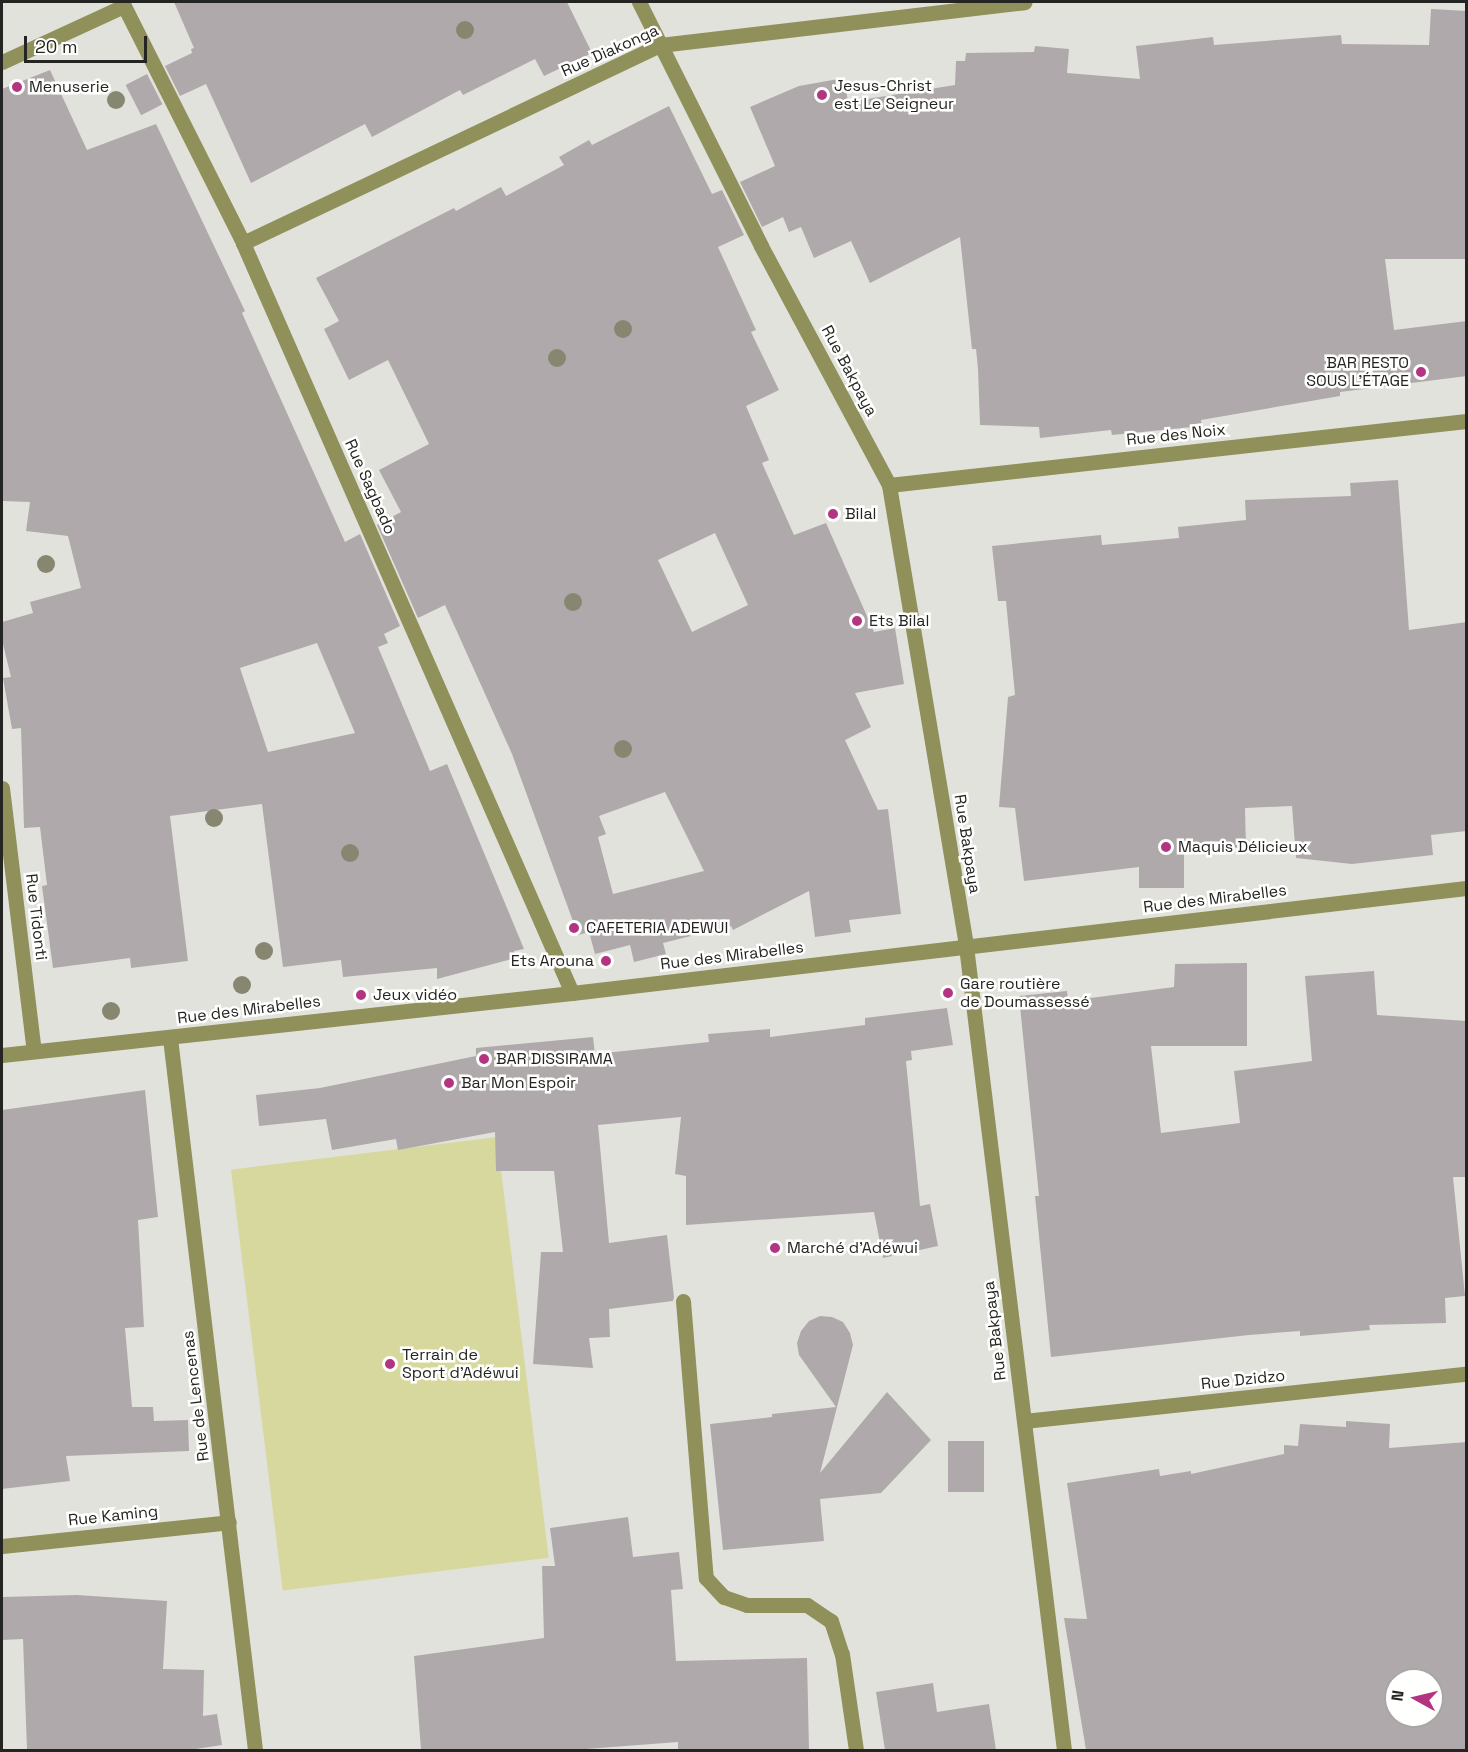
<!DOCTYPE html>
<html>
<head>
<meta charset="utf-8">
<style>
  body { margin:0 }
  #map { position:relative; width:1468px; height:1752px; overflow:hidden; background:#e2e2dc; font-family:"Space Grotesk",sans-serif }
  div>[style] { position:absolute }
  .green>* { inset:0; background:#d7d89e; transform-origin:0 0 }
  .building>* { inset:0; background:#b0a9ac; transform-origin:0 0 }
  .service>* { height:15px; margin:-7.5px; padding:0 7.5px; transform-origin:7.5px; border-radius:7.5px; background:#8f905a }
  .minor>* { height:15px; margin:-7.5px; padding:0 7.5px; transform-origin:7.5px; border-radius:7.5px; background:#8f905a }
  .trees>* { width:18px; height:18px; margin:-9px; border-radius:50%; background:#878771 }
  .dots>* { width:16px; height:16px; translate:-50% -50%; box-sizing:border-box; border:3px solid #fffffe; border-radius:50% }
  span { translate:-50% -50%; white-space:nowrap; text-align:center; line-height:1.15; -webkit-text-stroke:5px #fffffe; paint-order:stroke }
  .street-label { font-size:16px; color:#242422 }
  .poi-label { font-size:16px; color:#242422 }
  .left { translate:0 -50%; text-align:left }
  .right { translate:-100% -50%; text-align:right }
  .frame { position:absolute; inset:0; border:3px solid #242422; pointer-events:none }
  .north { position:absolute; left:1384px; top:1668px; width:60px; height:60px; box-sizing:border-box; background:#fffffe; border:2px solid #a7a7a6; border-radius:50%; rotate:278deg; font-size:16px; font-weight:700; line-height:24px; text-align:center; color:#242422 }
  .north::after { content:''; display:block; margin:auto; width:21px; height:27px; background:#b33582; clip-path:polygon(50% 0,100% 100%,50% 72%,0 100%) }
  .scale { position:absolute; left:24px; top:36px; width:123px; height:27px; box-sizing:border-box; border:3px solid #242422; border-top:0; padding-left:8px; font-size:18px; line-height:21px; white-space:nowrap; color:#242422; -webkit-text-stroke:4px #fffffe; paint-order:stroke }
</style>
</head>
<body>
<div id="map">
  <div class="green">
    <i style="left:497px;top:1137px;width:424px;height:268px;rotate:83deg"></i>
  </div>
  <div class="building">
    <i style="clip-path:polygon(174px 2px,567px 2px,592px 53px,544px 76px,535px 59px,463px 95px,460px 90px,372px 137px,365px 124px,251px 183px,206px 84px,180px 96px,165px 66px,192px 53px,191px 49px,194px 48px)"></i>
    <i style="clip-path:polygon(1431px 9px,1467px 11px,1467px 259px,1385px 259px,1394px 330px,1467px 321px,1467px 376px,1340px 392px,1340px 396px,1201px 420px,1202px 426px,1112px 435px,1111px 430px,1040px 438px,1039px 427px,980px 425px,978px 369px,976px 349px,972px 349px,960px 237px,870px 283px,851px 241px,814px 258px,801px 227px,789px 232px,783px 217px,762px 227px,740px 182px,775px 166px,750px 107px,799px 86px,844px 78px,848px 102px,955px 85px,956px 61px,965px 61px,966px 53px,1034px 52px,1035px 46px,1069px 49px,1067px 73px,1140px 79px,1136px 46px,1213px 37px,1214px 45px,1341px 35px,1342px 44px,1429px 45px)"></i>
    <i style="clip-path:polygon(evenodd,50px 70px,87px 150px,156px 124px,245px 311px,242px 313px,345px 542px,360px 534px,400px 626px,384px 634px,388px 643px,378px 647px,430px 771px,447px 764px,524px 949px,514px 951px,516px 958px,437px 979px,437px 968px,343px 977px,341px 960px,283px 967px,262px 804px,170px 816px,188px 961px,131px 968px,130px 958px,53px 968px,42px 886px,47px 885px,40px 827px,24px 828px,21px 728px,12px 729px,3px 678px,11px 677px,2px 640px,2px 622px,33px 613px,30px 602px,81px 588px,68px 536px,26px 531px,30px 502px,2px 501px,2px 89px,50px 70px,317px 643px,355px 733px,268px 752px,240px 668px,317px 643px)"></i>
    <i style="left:147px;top:74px;width:34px;height:24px;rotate:63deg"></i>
    <i style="clip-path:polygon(evenodd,669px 106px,712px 194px,722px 190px,744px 235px,718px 247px,756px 330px,751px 332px,779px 390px,746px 406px,769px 460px,762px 463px,794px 535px,826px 523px,874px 632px,895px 628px,904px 684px,855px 693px,871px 727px,845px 740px,878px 810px,888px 809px,901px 914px,849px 920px,851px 932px,815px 937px,809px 891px,733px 930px,731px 926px,663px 943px,666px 954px,634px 962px,630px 945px,595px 954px,589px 932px,578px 935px,512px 754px,445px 605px,418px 618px,377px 525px,401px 512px,379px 470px,429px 444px,388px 360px,349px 380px,324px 329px,339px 321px,316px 278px,454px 208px,456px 211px,501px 187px,506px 196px,564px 165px,559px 157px,589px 140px,592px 145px,669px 106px,715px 533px,748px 605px,692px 632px,658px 560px,715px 533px,669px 106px,665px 792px,704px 871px,613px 894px,598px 837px,606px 834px,599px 816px,665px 792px)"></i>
    <i style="clip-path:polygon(1398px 480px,1409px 630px,1467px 622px,1467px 831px,1431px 835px,1433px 855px,1352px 864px,1296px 858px,1292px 806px,1245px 808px,1246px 849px,1184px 841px,1184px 888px,1139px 888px,1139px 867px,1024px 881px,1015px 808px,999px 807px,1008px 697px,1015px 695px,1006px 601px,998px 601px,992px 546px,1101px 535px,1102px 545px,1179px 538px,1178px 527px,1246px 520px,1245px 500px,1351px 496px,1350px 483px)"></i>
    <i style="clip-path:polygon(1247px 963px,1247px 1046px,1151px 1046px,1161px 1133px,1240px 1123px,1234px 1071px,1312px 1061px,1305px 976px,1374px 971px,1377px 1015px,1467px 1021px,1467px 1177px,1453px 1177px,1465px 1296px,1445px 1298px,1446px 1323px,1369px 1325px,1370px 1330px,1300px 1336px,1300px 1331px,1249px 1335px,1051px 1357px,1035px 1196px,1039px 1196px,1019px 996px,1067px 991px,1068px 1001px,1174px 987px,1175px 964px)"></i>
    <i style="clip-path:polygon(947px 1008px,953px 1045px,911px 1051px,912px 1060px,906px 1061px,920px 1206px,930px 1204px,938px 1246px,883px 1258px,874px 1212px,686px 1225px,686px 1176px,675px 1174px,681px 1117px,598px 1125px,609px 1243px,667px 1235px,674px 1297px,673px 1301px,609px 1309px,610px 1337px,589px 1338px,593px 1368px,533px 1364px,541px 1252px,563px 1252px,554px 1171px,496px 1171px,495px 1132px,398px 1150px,396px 1139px,332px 1150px,326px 1119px,259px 1126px,256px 1095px,320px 1088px,476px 1056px,476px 1048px,593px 1037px,595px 1054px,709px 1042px,708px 1034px,770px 1029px,770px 1037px,865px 1025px,865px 1018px)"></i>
    <i style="clip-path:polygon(145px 1090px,158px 1217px,138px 1220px,144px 1327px,125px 1328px,132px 1407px,153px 1407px,154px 1421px,188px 1420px,189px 1451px,66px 1456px,70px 1481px,2px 1489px,2px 1110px)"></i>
    <i style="clip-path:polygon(820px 1316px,832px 1317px,843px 1322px,850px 1333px,853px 1345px,820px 1473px,887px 1392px,931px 1440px,881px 1493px,820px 1499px,824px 1541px,723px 1550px,710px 1424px,772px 1417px,772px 1414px,836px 1407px,799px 1355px,797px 1343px,801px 1331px,809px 1321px)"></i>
    <i style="clip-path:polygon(evenodd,1346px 1421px,1390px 1424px,1389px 1448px,1467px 1442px,1467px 1750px,1086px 1750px,1064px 1618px,1087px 1619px,1067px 1483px,1159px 1469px,1160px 1476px,1191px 1471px,1191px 1474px,1284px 1454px,1284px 1445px,1298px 1446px,1300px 1424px,1346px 1427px,1346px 1421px,1396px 1680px,1432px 1680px,1432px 1716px,1396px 1716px,1396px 1680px)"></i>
    <i style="left:948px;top:1441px;width:36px;height:51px"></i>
    <i style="clip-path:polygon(628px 1517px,633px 1557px,679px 1552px,683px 1589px,671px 1590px,676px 1661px,807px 1658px,809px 1750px,678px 1750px,678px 1742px,573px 1750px,421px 1750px,414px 1656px,544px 1638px,542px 1566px,555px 1566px,550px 1528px)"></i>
    <i style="clip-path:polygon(77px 1595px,167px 1601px,163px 1669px,204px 1670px,203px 1716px,217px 1714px,222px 1745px,189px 1750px,27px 1750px,23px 1639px,2px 1640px,2px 1597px)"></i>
    <i style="clip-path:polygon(933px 1683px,937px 1712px,989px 1704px,996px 1750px,885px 1750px,876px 1692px)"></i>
  </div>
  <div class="service">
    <i style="left:683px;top:1301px;width:278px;rotate:85.3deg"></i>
    <i style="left:706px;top:1578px;width:26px;rotate:47deg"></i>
    <i style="left:724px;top:1597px;width:24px;rotate:19deg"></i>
    <i style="left:747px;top:1605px;width:60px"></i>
    <i style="left:807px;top:1605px;width:29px;rotate:34deg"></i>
    <i style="left:831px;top:1621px;width:35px;rotate:72deg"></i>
    <i style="left:842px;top:1654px;width:97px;rotate:81.7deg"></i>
  </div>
  <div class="minor">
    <i style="left:122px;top:2px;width:270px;rotate:63.3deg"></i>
    <i style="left:243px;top:243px;width:819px;rotate:66.31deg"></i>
    <i style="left:639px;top:2px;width:273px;rotate:63.4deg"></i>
    <i style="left:761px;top:246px;width:271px;rotate:61.8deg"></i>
    <i style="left:889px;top:485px;width:467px;rotate:80.5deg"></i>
    <i style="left:966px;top:946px;width:810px;rotate:83.05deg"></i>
    <i style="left:2px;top:62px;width:134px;rotate:-24.7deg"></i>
    <i style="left:243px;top:243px;width:462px;rotate:-25.4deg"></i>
    <i style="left:660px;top:45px;width:367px;rotate:-6.7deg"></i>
    <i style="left:889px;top:485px;width:581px;rotate:-6.33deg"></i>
    <i style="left:2px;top:788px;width:265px;rotate:83.1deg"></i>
    <i style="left:170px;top:1038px;width:717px;rotate:83.19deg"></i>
    <i style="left:2px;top:1055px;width:573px;rotate:-6.21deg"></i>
    <i style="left:572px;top:993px;width:900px;rotate:-6.7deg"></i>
    <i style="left:1024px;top:1421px;width:444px;rotate:-6.1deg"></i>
    <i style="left:2px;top:1546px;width:228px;rotate:-6deg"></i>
  </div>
  <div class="trees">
    <i style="left:465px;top:30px"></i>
    <i style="left:116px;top:100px"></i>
    <i style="left:623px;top:329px"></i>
    <i style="left:557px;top:358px"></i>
    <i style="left:46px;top:564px"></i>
    <i style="left:573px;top:602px"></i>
    <i style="left:623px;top:749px"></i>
    <i style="left:214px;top:818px"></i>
    <i style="left:350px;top:853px"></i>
    <i style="left:264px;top:951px"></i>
    <i style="left:242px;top:985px"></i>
    <i style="left:111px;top:1011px"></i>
  </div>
  <div class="dots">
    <i style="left:17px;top:87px;background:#b33582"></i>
    <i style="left:822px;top:95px;background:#b33582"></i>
    <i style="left:1421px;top:372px;background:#b33582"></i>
    <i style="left:833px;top:514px;background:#b33582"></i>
    <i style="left:857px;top:621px;background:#b33582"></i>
    <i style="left:1166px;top:847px;background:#b33582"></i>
    <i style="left:574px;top:928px;background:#b33582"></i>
    <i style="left:606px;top:961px;background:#b33582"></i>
    <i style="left:948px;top:993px;background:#b33582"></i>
    <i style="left:361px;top:995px;background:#b33582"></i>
    <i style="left:484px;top:1059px;background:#b33582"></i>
    <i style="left:449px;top:1083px;background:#b33582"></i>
    <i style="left:775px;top:1248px;background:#b33582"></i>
    <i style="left:390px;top:1364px;background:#b33582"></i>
  </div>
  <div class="street-label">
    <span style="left:610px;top:51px;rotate:-24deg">Rue Diakonga</span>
    <span style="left:849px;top:371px;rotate:62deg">Rue Bakpaya</span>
    <span style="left:1176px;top:435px;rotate:-6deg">Rue des Noix</span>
    <span style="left:370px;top:487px;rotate:66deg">Rue Sagbado</span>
    <span style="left:967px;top:844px;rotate:81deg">Rue Bakpaya</span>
    <span style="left:1215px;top:899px;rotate:-7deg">Rue des Mirabelles</span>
    <span style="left:36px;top:917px;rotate:83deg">Rue Tidonti</span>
    <span style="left:732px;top:956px;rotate:-7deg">Rue des Mirabelles</span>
    <span style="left:249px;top:1010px;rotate:-7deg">Rue des Mirabelles</span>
    <span style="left:995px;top:1331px;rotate:-97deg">Rue Bakpaya</span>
    <span style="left:1243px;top:1380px;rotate:-6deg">Rue Dzidzo</span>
    <span style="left:196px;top:1396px;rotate:-97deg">Rue de Lencenas</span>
    <span style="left:113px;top:1516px;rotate:-6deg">Rue Kaming</span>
  </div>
  <div class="poi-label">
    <span class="left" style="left:834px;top:95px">Jesus-Christ<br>est Le Seigneur</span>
    <span class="left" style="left:29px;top:87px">Menuserie</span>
    <span class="right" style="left:1409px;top:372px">BAR RESTO<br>SOUS L'ÉTAGE</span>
    <span class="left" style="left:845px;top:514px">Bilal</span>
    <span class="left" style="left:869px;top:621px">Ets Bilal</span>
    <span class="left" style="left:1178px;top:847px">Maquis Délicieux</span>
    <span class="left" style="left:586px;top:928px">CAFETERIA ADEWUI</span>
    <span class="right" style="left:594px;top:961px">Ets Arouna</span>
    <span class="left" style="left:960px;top:993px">Gare routière<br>de Doumassessé</span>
    <span class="left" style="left:373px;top:995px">Jeux vidéo</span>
    <span class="left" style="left:496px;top:1059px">BAR DISSIRAMA</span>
    <span class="left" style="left:461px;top:1083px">Bar Mon Espoir</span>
    <span class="left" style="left:787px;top:1248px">Marché d'Adéwui</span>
    <span class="left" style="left:402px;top:1364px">Terrain de<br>Sport d'Adéwui</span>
  </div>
  <div class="frame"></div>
  <div class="north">N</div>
  <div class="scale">20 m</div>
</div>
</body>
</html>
